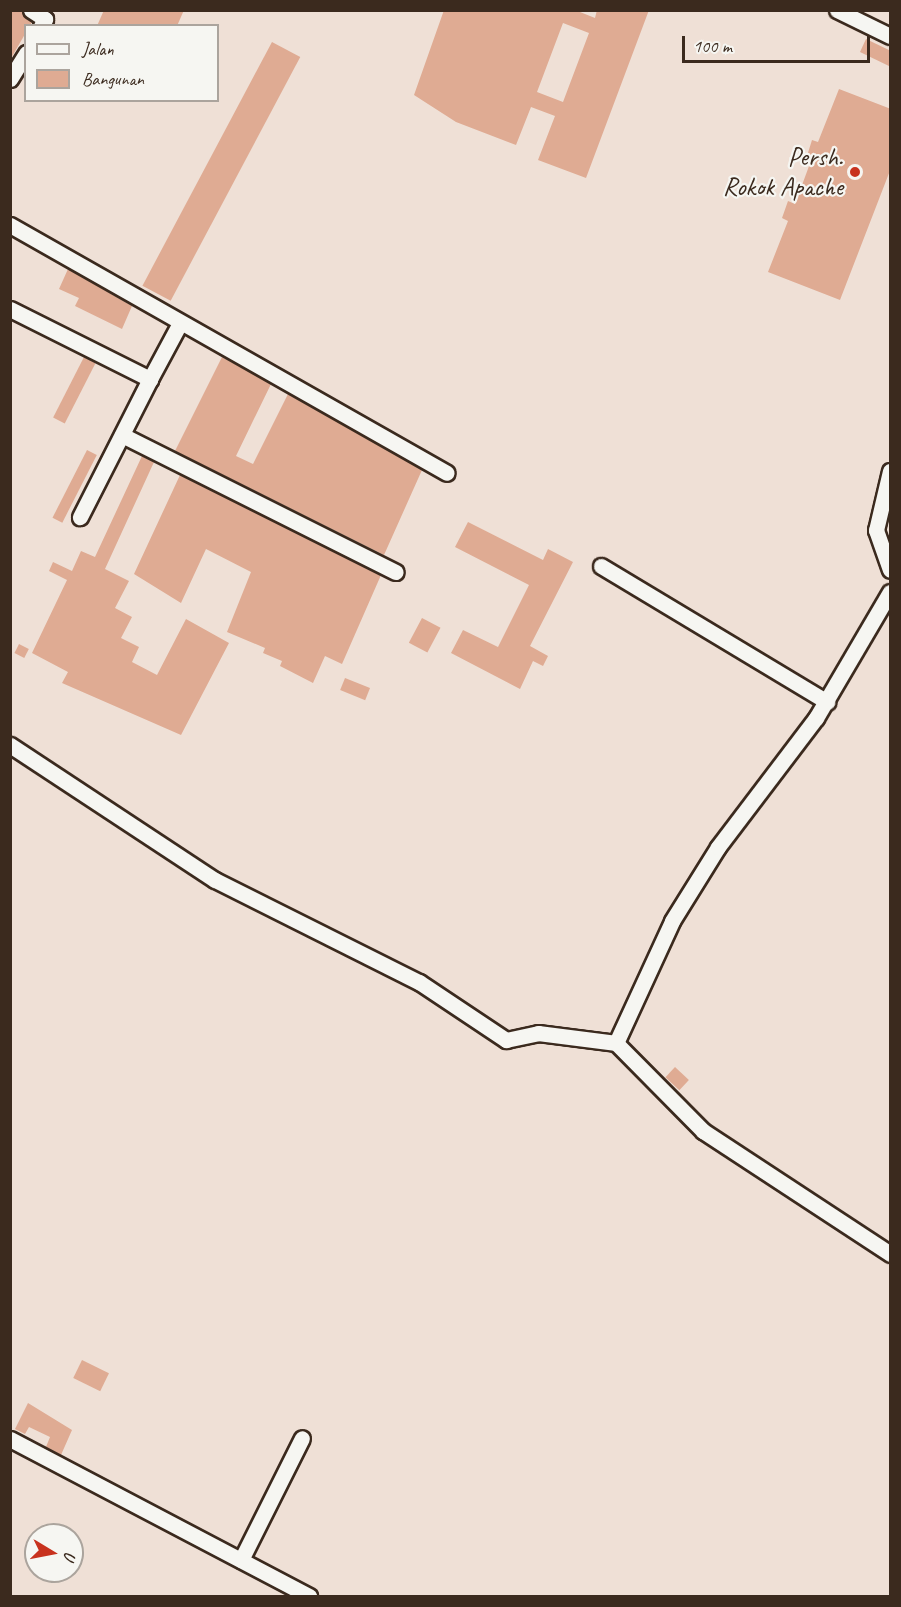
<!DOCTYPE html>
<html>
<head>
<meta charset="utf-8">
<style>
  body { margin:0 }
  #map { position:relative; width:901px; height:1607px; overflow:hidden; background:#efe0d6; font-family:Caveat,sans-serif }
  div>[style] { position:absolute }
  .building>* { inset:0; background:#dfab93; transform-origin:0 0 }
  .roads { filter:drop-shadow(2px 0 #3b2a1e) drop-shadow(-2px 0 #3b2a1e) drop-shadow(0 2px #3b2a1e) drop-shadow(0 -2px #3b2a1e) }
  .minor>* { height:15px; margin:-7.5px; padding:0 7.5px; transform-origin:7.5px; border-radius:7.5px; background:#f6f6f2 }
  .dots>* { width:16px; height:16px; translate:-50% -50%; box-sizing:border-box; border:3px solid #f6f6f2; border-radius:50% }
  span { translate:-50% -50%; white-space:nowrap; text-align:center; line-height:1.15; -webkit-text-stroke:4.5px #f6f6f2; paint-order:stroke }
  .poi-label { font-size:26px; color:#3b2a1e }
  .right { translate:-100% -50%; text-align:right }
  .frame { position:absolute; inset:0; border:12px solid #3b2a1e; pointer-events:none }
  .legend { position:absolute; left:24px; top:24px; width:195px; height:78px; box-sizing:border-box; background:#f6f6f2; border:2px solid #aba49d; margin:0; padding:8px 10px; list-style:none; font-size:18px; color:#3b2a1e }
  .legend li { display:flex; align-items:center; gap:12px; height:30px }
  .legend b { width:30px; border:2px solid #aba49d }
  .north { position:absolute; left:24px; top:1523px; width:60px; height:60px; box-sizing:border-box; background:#f6f6f2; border:2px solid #aba49d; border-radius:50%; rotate:100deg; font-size:16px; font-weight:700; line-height:24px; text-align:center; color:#3b2a1e }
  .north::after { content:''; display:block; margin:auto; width:21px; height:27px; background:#c8321e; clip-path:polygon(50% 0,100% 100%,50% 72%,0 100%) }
  .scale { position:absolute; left:682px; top:36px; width:188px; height:27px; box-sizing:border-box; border:3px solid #3b2a1e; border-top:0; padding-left:8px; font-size:18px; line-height:21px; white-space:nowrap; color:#3b2a1e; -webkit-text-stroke:4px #f6f6f2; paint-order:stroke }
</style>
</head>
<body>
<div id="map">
  <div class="building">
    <i style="clip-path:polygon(10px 10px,21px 10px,32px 22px,10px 60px)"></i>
    <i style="clip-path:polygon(104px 10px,184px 10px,177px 26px,97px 26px)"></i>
    <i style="clip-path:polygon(evenodd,444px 10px,575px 10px,595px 18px,597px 10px,649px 10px,586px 178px,538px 160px,555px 116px,531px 107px,516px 145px,456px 122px,414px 95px,444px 10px,563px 23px,589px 33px,563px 102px,537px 92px,563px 23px)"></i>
    <i style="clip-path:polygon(866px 39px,891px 51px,891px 67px,860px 52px)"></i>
    <i style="left:272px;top:42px;width:32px;height:276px;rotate:28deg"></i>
    <i style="clip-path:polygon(839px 89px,891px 109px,891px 168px,840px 300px,768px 272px,788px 221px,782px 218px,788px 201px,795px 204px,812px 158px,807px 156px,812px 140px,818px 142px)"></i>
    <i style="clip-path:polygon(68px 269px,132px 306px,122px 329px,75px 306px,79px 298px,59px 289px)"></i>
    <i style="left:84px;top:357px;width:13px;height:68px;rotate:27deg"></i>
    <i style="clip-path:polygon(222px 357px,271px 384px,236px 456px,253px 464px,288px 394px,422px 470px,384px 555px,175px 451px)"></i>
    <i style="left:87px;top:450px;width:11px;height:76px;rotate:27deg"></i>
    <i style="clip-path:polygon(142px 456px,154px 462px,105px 569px,129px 581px,115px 608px,132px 617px,121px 638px,139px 647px,132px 662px,157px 675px,186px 619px,229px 643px,181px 735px,62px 683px,68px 672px,32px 653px,67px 580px,49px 571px,53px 562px,72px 571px,81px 551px,95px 557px)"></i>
    <i style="clip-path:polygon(180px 475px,381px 575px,342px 664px,325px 656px,313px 683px,280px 666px,282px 661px,263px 653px,265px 648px,227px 632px,251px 572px,206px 549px,181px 603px,134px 574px)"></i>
    <i style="clip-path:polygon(468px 522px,543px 560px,548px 549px,573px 562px,530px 646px,548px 656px,543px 666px,533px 661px,520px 689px,451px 653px,463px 630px,498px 647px,529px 585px,455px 547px)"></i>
    <i style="left:422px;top:618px;width:21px;height:28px;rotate:28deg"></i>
    <i style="left:19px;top:644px;width:11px;height:10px;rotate:27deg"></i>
    <i style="left:345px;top:678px;width:27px;height:13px;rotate:22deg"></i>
    <i style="left:675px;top:1067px;width:19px;height:14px;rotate:43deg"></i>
    <i style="left:82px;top:1360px;width:30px;height:20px;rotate:26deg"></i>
    <i style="clip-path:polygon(28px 1403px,72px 1430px,61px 1455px,46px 1447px,50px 1437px,29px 1427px,25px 1434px,15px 1429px)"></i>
  </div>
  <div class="roads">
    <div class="minor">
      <i style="left:31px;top:10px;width:17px;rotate:33deg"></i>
      <i style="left:45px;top:19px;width:8px;rotate:120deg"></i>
      <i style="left:837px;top:10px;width:59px;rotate:26.1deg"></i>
      <i style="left:10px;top:79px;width:31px;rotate:-58deg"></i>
      <i style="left:10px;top:225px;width:502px;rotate:29.58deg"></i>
      <i style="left:10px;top:309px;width:157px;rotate:26.6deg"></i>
      <i style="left:150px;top:379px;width:155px;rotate:116.9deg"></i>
      <i style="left:150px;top:379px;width:64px;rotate:-61.8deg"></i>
      <i style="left:122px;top:435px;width:306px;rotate:26.6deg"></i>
      <i style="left:890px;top:471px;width:61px;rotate:103.3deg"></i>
      <i style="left:876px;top:530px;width:42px;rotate:70.7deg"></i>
      <i style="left:601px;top:566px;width:264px;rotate:31deg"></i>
      <i style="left:10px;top:745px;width:245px;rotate:33.4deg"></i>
      <i style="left:215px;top:880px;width:228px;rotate:26.6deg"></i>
      <i style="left:419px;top:982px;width:105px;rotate:33.7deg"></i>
      <i style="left:506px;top:1040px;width:33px;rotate:-12deg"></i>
      <i style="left:538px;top:1033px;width:79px;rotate:7.3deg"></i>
      <i style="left:616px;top:1043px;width:124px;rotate:45.3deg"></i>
      <i style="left:703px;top:1131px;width:224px;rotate:33.3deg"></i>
      <i style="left:616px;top:1043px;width:134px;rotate:-65.3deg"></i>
      <i style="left:672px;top:921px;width:87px;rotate:-58.1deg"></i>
      <i style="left:718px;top:847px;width:162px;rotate:-52.8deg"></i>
      <i style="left:816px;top:718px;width:146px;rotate:-59.6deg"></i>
      <i style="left:10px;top:1439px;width:338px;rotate:27.7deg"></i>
      <i style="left:241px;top:1560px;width:136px;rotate:-63.4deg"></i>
    </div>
  </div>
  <div class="dots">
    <i style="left:855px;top:172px;background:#c8321e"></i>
  </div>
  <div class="poi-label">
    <span class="right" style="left:843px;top:172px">Persh.<br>Rokok Apache</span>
  </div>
  <div class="frame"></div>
  <ul class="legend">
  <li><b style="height:8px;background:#f6f6f2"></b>Jalan</li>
  <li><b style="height:16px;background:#dfab93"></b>Bangunan</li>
  </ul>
  <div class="north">U</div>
  <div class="scale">100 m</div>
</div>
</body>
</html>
